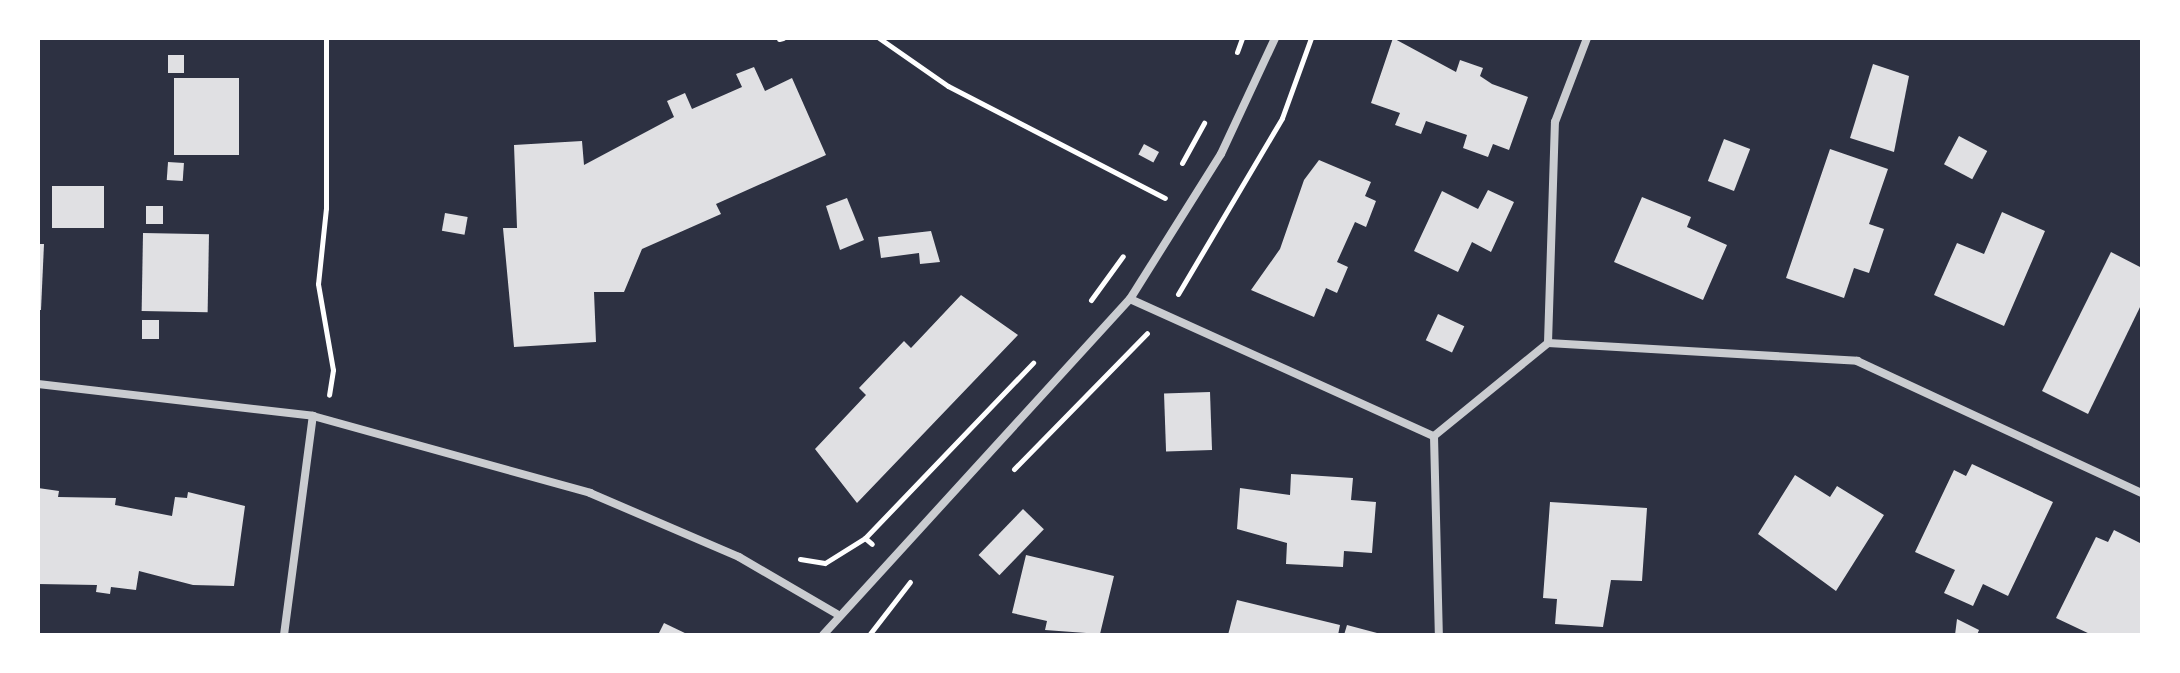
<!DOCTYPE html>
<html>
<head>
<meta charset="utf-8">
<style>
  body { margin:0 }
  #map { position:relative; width:2180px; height:673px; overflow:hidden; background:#2d3142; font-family:Lato,sans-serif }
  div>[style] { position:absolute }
  .building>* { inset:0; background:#e0e0e3; transform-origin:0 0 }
  .path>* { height:5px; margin:-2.5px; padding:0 2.5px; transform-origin:2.5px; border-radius:2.5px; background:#fff }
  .minor>* { height:8px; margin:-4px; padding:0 4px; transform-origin:4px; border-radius:4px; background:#caccd0 }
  span { translate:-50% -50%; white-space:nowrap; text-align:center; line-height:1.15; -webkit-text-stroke:8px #fff; paint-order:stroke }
  .frame { position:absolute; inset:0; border:40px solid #fff; pointer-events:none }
</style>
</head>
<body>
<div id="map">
  <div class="building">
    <i style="clip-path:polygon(1393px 38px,1456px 72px,1460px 60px,1483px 68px,1480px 76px,1492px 84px,1528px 97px,1509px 150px,1493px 144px,1488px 157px,1463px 148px,1467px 135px,1426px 121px,1421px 134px,1395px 125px,1400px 113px,1371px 103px)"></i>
    <i style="left:168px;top:55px;width:16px;height:18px"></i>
    <i style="clip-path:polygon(1873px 64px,1909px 76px,1894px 152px,1850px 138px)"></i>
    <i style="clip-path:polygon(754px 67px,765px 91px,792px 78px,826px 155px,716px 204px,721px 214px,642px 249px,624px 292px,594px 292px,596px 342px,514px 347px,503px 228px,517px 228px,514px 145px,582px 141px,584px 165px,674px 117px,667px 101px,685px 93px,692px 109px,742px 87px,736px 74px)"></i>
    <i style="left:174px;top:78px;width:65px;height:77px"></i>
    <i style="left:1959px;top:136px;width:32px;height:32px;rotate:28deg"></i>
    <i style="left:1724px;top:139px;width:28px;height:45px;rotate:21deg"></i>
    <i style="left:1144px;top:144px;width:17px;height:12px;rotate:28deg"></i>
    <i style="clip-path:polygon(1830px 149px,1888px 169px,1869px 224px,1884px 229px,1869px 273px,1854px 268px,1844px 298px,1786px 278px)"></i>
    <i style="clip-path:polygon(1319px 160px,1371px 182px,1365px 196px,1376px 201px,1366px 227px,1355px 222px,1337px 262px,1348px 267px,1337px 293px,1326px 288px,1314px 317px,1251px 290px,1280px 249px,1304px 180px)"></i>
    <i style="left:168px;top:162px;width:16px;height:18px;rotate:4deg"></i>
    <i style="left:52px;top:186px;width:52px;height:42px"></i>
    <i style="clip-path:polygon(1488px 190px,1514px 202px,1491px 252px,1472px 242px,1458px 272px,1414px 251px,1442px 191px,1478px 209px)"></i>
    <i style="clip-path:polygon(1642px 197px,1691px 217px,1687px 227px,1727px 245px,1703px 300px,1614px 262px)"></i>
    <i style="clip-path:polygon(847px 198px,864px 240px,840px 250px,826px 206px)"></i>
    <i style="left:146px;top:206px;width:17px;height:18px"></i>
    <i style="clip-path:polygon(2002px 212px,2045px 231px,2004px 326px,1934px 295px,1957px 243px,1984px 254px)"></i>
    <i style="left:445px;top:213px;width:23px;height:18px;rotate:10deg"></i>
    <i style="clip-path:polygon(931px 231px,940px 262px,920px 264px,919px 253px,881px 258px,878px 237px)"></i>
    <i style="left:143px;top:233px;width:66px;height:78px;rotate:1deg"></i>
    <i style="clip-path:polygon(38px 244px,44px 244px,41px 310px,38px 310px)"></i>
    <i style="clip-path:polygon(2111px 252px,2142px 268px,2142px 303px,2088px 414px,2042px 391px)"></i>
    <i style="clip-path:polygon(961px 295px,1018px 335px,857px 503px,815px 449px,866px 395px,859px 388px,904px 341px,911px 348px)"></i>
    <i style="left:1438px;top:314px;width:29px;height:29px;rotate:25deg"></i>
    <i style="left:159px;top:320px;width:19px;height:17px;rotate:90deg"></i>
    <i style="left:1210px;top:392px;width:58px;height:46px;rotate:88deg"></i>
    <i style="clip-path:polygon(1972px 464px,2053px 502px,2008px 596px,1983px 584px,1973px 606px,1944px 593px,1955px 570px,1915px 552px,1954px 470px,1966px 476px)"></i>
    <i style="clip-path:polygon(1291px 474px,1353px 478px,1351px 500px,1376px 502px,1372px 553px,1344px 551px,1343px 567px,1286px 564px,1287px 543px,1237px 529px,1240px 488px,1290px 495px)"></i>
    <i style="clip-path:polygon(1795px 475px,1830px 497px,1837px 486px,1884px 515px,1836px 591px,1758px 534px)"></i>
    <i style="clip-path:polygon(38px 488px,59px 491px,58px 497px,116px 498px,115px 505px,172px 516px,175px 497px,187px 498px,188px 492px,245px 506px,234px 586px,193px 585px,139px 571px,136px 590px,111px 587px,110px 594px,96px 592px,97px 585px,38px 584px)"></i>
    <i style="clip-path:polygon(1550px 502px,1647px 508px,1642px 581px,1611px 580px,1603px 627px,1555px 624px,1557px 599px,1543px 598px)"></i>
    <i style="left:1023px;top:509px;width:29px;height:64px;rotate:44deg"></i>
    <i style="clip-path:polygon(2114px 530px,2142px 544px,2142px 635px,2092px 635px,2056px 618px,2096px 537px,2108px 542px)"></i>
    <i style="clip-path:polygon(1026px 555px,1114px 576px,1100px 634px,1045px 630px,1047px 621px,1012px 613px)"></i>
    <i style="clip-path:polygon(1237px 600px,1340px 625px,1338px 635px,1228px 635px)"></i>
    <i style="clip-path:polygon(1957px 619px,1979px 630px,1977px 635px,1955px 635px)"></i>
    <i style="clip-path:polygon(664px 623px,689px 635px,658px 635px)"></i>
    <i style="clip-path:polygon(1347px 625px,1377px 633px,1376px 635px,1344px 635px)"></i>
  </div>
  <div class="path">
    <i style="left:326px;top:38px;width:170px;rotate:90deg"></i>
    <i style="left:326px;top:208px;width:76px;rotate:96deg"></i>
    <i style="left:318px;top:284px;width:87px;rotate:80.1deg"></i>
    <i style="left:333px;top:370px;width:25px;rotate:99deg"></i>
    <i style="left:879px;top:38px;width:84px;rotate:34.8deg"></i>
    <i style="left:948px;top:86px;width:244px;rotate:27.3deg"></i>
    <i style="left:779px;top:39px;width:4px;rotate:-14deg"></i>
    <i style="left:1237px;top:52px;width:15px;rotate:-70deg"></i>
    <i style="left:1182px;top:163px;width:46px;rotate:-61.2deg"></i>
    <i style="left:1178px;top:294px;width:204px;rotate:-59.4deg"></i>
    <i style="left:1282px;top:118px;width:85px;rotate:-70.1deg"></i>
    <i style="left:1091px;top:300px;width:54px;rotate:-54deg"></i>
    <i style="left:1014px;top:469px;width:190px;rotate:-45.6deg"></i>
    <i style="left:865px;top:538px;width:243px;rotate:-46.2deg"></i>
    <i style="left:800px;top:559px;width:25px;rotate:9deg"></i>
    <i style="left:825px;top:563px;width:47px;rotate:-32deg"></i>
    <i style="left:865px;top:538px;width:9px;rotate:41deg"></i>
    <i style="left:869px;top:635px;width:67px;rotate:-52.3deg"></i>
  </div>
  <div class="minor">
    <i style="left:1130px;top:299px;width:333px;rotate:24.3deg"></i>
    <i style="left:1434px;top:436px;width:199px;rotate:88.6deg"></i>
    <i style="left:1548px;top:343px;width:221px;rotate:-88.2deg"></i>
    <i style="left:1555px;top:122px;width:90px;rotate:-69.1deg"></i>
    <i style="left:38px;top:384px;width:277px;rotate:6.6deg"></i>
    <i style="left:313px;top:416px;width:288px;rotate:15.5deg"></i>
    <i style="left:590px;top:493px;width:162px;rotate:23.2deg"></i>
    <i style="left:739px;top:557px;width:113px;rotate:30.2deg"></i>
    <i style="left:1434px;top:436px;width:147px;rotate:-39.2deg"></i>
    <i style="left:1548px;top:343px;width:310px;rotate:3.3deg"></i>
    <i style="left:1857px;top:361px;width:314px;rotate:24.9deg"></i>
    <i style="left:284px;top:635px;width:221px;rotate:-82.5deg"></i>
    <i style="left:823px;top:635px;width:455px;rotate:-47.6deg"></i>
    <i style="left:1130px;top:299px;width:171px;rotate:-57.9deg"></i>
    <i style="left:1221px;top:154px;width:128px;rotate:-65deg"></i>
  </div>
  <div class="frame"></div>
</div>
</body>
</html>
